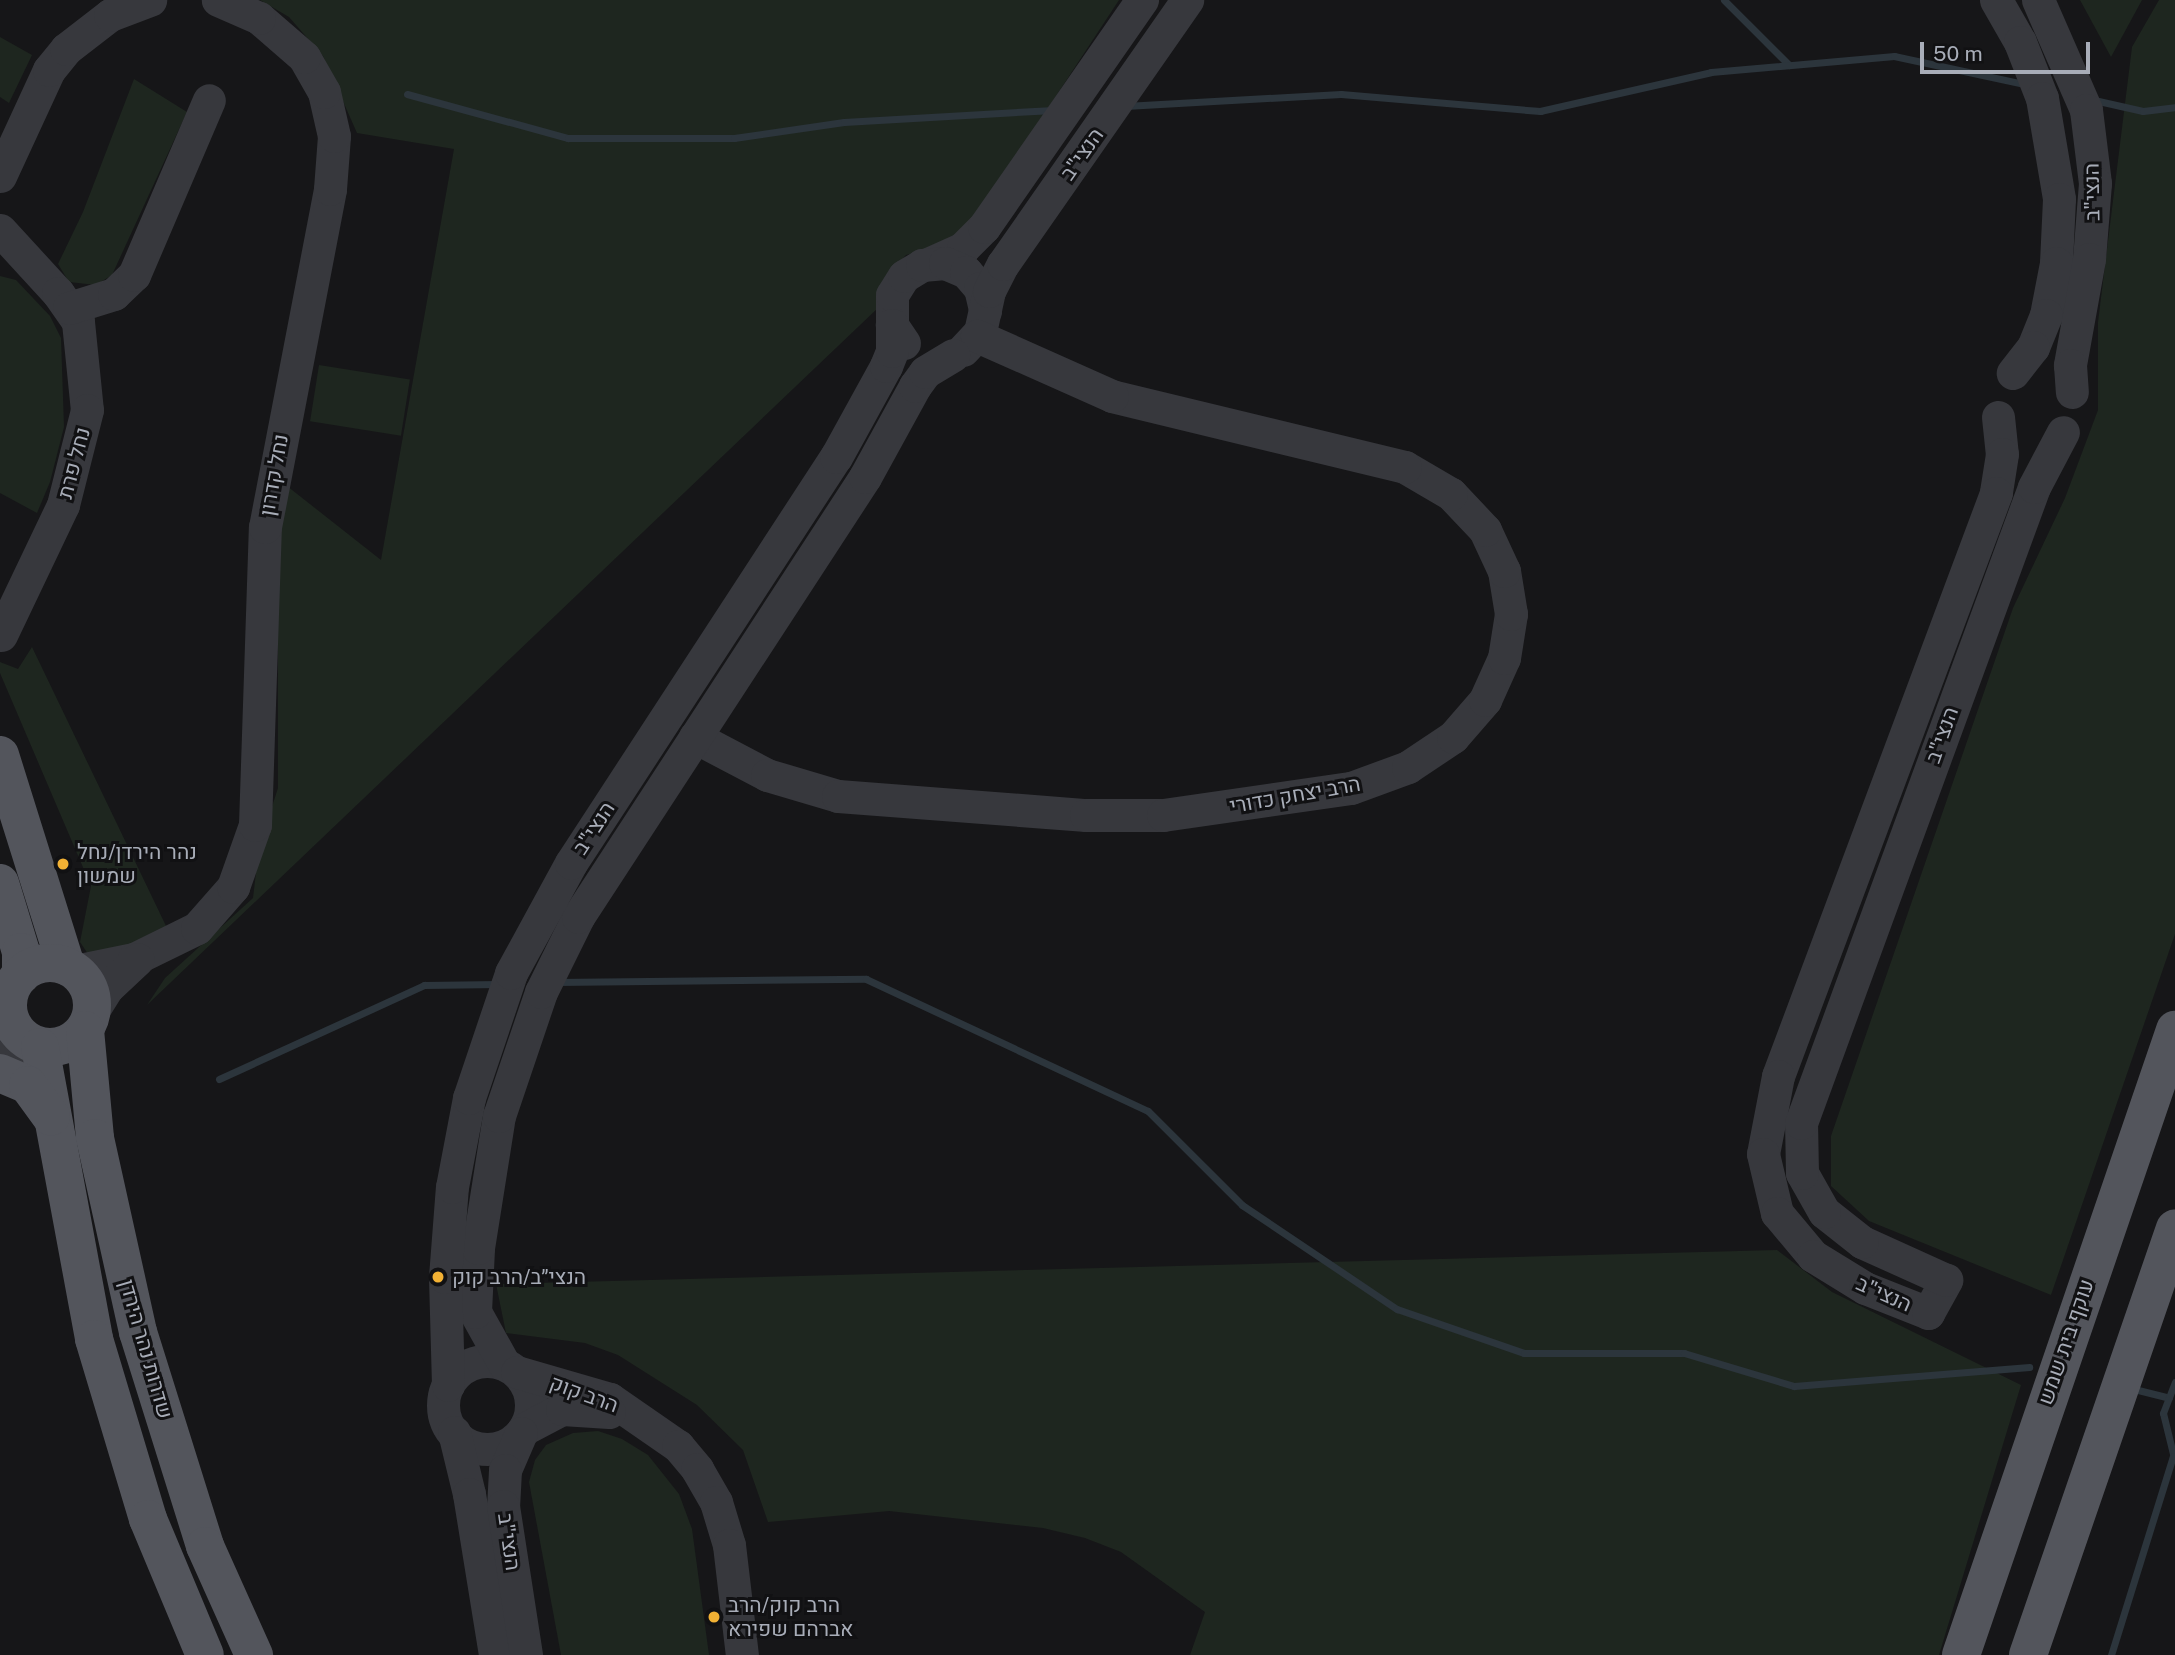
<!DOCTYPE html>
<html>
<head>
<meta charset="utf-8">
<style>
  body { margin:0 }
  #map { position:relative; width:2175px; height:1655px; overflow:hidden; background:#161618; font-family:"Public Sans",Heebo,sans-serif }
  div>[style] { position:absolute }
  .green>* { inset:0; background:#1e261f; transform-origin:0 0 }
  .stream>* { height:7px; margin:-3.5px; padding:0 3.5px; transform-origin:3.5px; border-radius:3.5px; background:#2c353c }
  .minor>* { height:33px; margin:-16.5px; padding:0 16.5px; transform-origin:16.5px; border-radius:16.5px; background:#37383d }
  .minor>.ring { margin:-16.5px; padding:0; box-sizing:content-box; background:none; border:33px solid #37383d; border-radius:50% }
  .major>* { height:38px; margin:-19px; padding:0 19px; transform-origin:19px; border-radius:19px; background:#53555c }
  .major>.ring { margin:-19px; padding:0; box-sizing:content-box; background:none; border:38px solid #53555c; border-radius:50% }
  .dots>* { width:19px; height:19px; translate:-50% -50%; box-sizing:border-box; border:4px solid #111113; border-radius:50% }
  span { translate:-50% -50%; white-space:nowrap; text-align:center; line-height:1.15; -webkit-text-stroke:6px #111113; paint-order:stroke }
  .street-label { font-size:21px; color:#a8adb8 }
  .poi-label { font-size:21px; color:#a8adb8 }
  .left { translate:0 -50%; text-align:left }
  .scale { position:absolute; left:1920px; top:42px; width:170px; height:32px; box-sizing:border-box; border:4px solid #a8adb8; border-top:0; padding-left:9px; font-size:21px; line-height:24px; white-space:nowrap; color:#a8adb8; -webkit-text-stroke:5px #111113; paint-order:stroke }
</style>
</head>
<body>
<div id="map">
  <div class="green">
    <i style="clip-path:polygon(260px 0,1119px 0,972px 224px,945px 244px,906px 255px,885px 279px,879px 307px,147px 1005px,165px 978px,253px 898px,259px 847px,278px 788px,278px 607px,273px 554px,287px 486px,381px 560px,454px 149px,357px 133px,323px 56px,289px 17px)"></i>
    <i style="clip-path:polygon(2080px 0,2142px 0,2111px 57px)"></i>
    <i style="clip-path:polygon(2159px 0,2175px 0,2175px 934px,2051px 1295px,1869px 1221px,1831px 1186px,1831px 1136px,2013px 608px,2065px 498px,2098px 410px,2098px 322px,2132px 47px)"></i>
    <i style="clip-path:polygon(0 37px,32px 55px,9px 103px,0 97px)"></i>
    <i style="clip-path:polygon(134px 79px,187px 112px,112px 275px,96px 285px,69px 282px,58px 264px,83px 212px)"></i>
    <i style="clip-path:polygon(0 276px,16px 280px,50px 316px,61px 338px,64px 427px,50px 482px,37px 513px,0 493px)"></i>
    <i style="left:319px;top:365px;width:92px;height:57px;rotate:9deg"></i>
    <i style="clip-path:polygon(32px 647px,167px 928px,137px 947px,88px 954px,80px 942px,91px 886px,0 673px,0 662px,18px 669px)"></i>
    <i style="clip-path:polygon(1777px 1250px,1832px 1292px,2021px 1385px,1939px 1655px,1190px 1655px,1205px 1612px,1121px 1552px,1085px 1538px,1043px 1528px,889px 1511px,768px 1522px,743px 1450px,697px 1405px,618px 1355px,585px 1343px,506px 1333px,496px 1284px)"></i>
    <i style="clip-path:polygon(598px 1431px,622px 1439px,648px 1455px,679px 1494px,692px 1529px,709px 1655px,561px 1655px,529px 1482px,535px 1460px,546px 1445px,573px 1433px)"></i>
  </div>
  <div class="stream">
    <i style="left:1724px;top:0;width:92px;rotate:45deg"></i>
    <i style="left:407px;top:94px;width:167px;rotate:15.3deg"></i>
    <i style="left:568px;top:138px;width:166px"></i>
    <i style="left:734px;top:138px;width:111px;rotate:-8.3deg"></i>
    <i style="left:844px;top:122px;width:210px;rotate:-3.3deg"></i>
    <i style="left:2094px;top:100px;width:50px;rotate:12.7deg"></i>
    <i style="left:2143px;top:111px;width:32px;rotate:-7deg"></i>
    <i style="left:1125px;top:106px;width:216px;rotate:-3.2deg"></i>
    <i style="left:1341px;top:94px;width:200px;rotate:4.9deg"></i>
    <i style="left:1540px;top:111px;width:175px;rotate:-12.8deg"></i>
    <i style="left:1711px;top:72px;width:184px;rotate:-5deg"></i>
    <i style="left:1894px;top:56px;width:137px;rotate:12.2deg"></i>
    <i style="left:556px;top:982px;width:310px;rotate:-0.6deg"></i>
    <i style="left:866px;top:979px;width:311px;rotate:25.1deg"></i>
    <i style="left:1148px;top:1111px;width:133px;rotate:45deg"></i>
    <i style="left:1242px;top:1205px;width:187px;rotate:33.9deg"></i>
    <i style="left:1397px;top:1309px;width:134px;rotate:19.1deg"></i>
    <i style="left:1524px;top:1353px;width:160px"></i>
    <i style="left:1684px;top:1353px;width:115px;rotate:16.7deg"></i>
    <i style="left:1794px;top:1386px;width:236px;rotate:-4.6deg"></i>
    <i style="left:219px;top:1079px;width:226px;rotate:-24.6deg"></i>
    <i style="left:424px;top:985px;width:75px;rotate:-0.8deg"></i>
    <i style="left:2138px;top:1390px;width:32px;rotate:14deg"></i>
    <i style="left:2174px;top:1458px;width:46px;rotate:-103.7deg"></i>
    <i style="left:2163px;top:1413px;width:33px;rotate:-69deg"></i>
    <i style="left:2111px;top:1655px;width:208px;rotate:-72.7deg"></i>
  </div>
  <div class="minor">
    <i style="left:1996px;top:0;width:48px;rotate:60.3deg"></i>
    <i style="left:2020px;top:42px;width:60px;rotate:68.6deg"></i>
    <i style="left:2042px;top:98px;width:102px;rotate:80.4deg"></i>
    <i style="left:2059px;top:199px;width:64px;rotate:92.7deg"></i>
    <i style="left:2056px;top:263px;width:53px;rotate:100.9deg"></i>
    <i style="left:2046px;top:315px;width:35px;rotate:112deg"></i>
    <i style="left:2033px;top:347px;width:33px;rotate:128deg"></i>
    <i style="left:2038px;top:0;width:120px;rotate:66.4deg"></i>
    <i style="left:2086px;top:110px;width:74px;rotate:83deg"></i>
    <i style="left:2095px;top:183px;width:76px;rotate:94.5deg"></i>
    <i style="left:2089px;top:259px;width:108px;rotate:100.2deg"></i>
    <i style="left:2070px;top:365px;width:27px;rotate:86deg"></i>
    <i style="left:0;top:176px;width:117px;rotate:-65.2deg"></i>
    <i style="left:49px;top:70px;width:27px;rotate:-51deg"></i>
    <i style="left:66px;top:49px;width:56px;rotate:-37.7deg"></i>
    <i style="left:110px;top:15px;width:43px;rotate:-20.6deg"></i>
    <i style="left:0;top:230px;width:86px;rotate:47.4deg"></i>
    <i style="left:58px;top:293px;width:35px;rotate:55deg"></i>
    <i style="left:78px;top:322px;width:88px;rotate:84.2deg"></i>
    <i style="left:87px;top:410px;width:98px;rotate:104.2deg"></i>
    <i style="left:63px;top:505px;width:144px;rotate:115.5deg"></i>
    <i style="left:930px;top:263px;width:36px;rotate:-24deg"></i>
    <i style="left:963px;top:248px;width:30px;rotate:-45deg"></i>
    <i style="left:984px;top:227px;width:277px;rotate:-55.2deg"></i>
    <i style="left:69px;top:308px;width:47px;rotate:-17.3deg"></i>
    <i style="left:114px;top:294px;width:28px;rotate:-44deg"></i>
    <i style="left:134px;top:275px;width:190px;rotate:-66.8deg"></i>
    <i style="left:904px;top:343px;width:22px;rotate:-124deg"></i>
    <i style="left:892px;top:325px;width:30px;rotate:-90deg"></i>
    <i style="left:892px;top:295px;width:22px;rotate:-58deg"></i>
    <i style="left:904px;top:276px;width:21px;rotate:-31deg"></i>
    <i style="left:922px;top:265px;width:23px;rotate:-5deg"></i>
    <i style="left:945px;top:263px;width:23px;rotate:23deg"></i>
    <i style="left:966px;top:272px;width:21px;rotate:49deg"></i>
    <i style="left:980px;top:288px;width:23px;rotate:77deg"></i>
    <i style="left:963px;top:350px;width:25px;rotate:-47deg"></i>
    <i style="left:980px;top:332px;width:42px;rotate:-77.6deg"></i>
    <i style="left:989px;top:291px;width:30px;rotate:-63deg"></i>
    <i style="left:1003px;top:264px;width:322px;rotate:-55.1deg"></i>
    <i style="left:1998px;top:417px;width:37px;rotate:84deg"></i>
    <i style="left:2002px;top:454px;width:39px;rotate:99deg"></i>
    <i style="left:1996px;top:493px;width:622px;rotate:110.5deg"></i>
    <i style="left:1778px;top:1076px;width:79px;rotate:100.9deg"></i>
    <i style="left:1763px;top:1154px;width:61px;rotate:76.7deg"></i>
    <i style="left:1777px;top:1213px;width:56px;rotate:50.1deg"></i>
    <i style="left:1813px;top:1256px;width:61px;rotate:31.6deg"></i>
    <i style="left:1865px;top:1288px;width:68px;rotate:21.6deg"></i>
    <i style="left:1928px;top:1313px;width:38px;rotate:-61deg"></i>
    <i style="left:1946px;top:1280px;width:92px;rotate:-155.7deg"></i>
    <i style="left:1862px;top:1242px;width:48px;rotate:-141.7deg"></i>
    <i style="left:1824px;top:1212px;width:45px;rotate:-119.4deg"></i>
    <i style="left:1802px;top:1173px;width:50px;rotate:-91.1deg"></i>
    <i style="left:1801px;top:1123px;width:677px;rotate:-69.88deg"></i>
    <i style="left:2034px;top:487px;width:62px;rotate:-62.2deg"></i>
    <i style="left:695px;top:737px;width:81px;rotate:27.8deg"></i>
    <i style="left:767px;top:775px;width:74px;rotate:16.5deg"></i>
    <i style="left:838px;top:796px;width:249px;rotate:4.4deg"></i>
    <i style="left:1086px;top:815px;width:77px"></i>
    <i style="left:1163px;top:815px;width:190px;rotate:-8.2deg"></i>
    <i style="left:1351px;top:788px;width:61px;rotate:-20.2deg"></i>
    <i style="left:1408px;top:767px;width:54px;rotate:-33.7deg"></i>
    <i style="left:1453px;top:737px;width:49px;rotate:-49.1deg"></i>
    <i style="left:1485px;top:700px;width:46px;rotate:-65.7deg"></i>
    <i style="left:1504px;top:658px;width:45px;rotate:-81deg"></i>
    <i style="left:1511px;top:614px;width:44px;rotate:-99.2deg"></i>
    <i style="left:1504px;top:571px;width:45px;rotate:-114.9deg"></i>
    <i style="left:1485px;top:530px;width:50px;rotate:-133.4deg"></i>
    <i style="left:1451px;top:494px;width:53px;rotate:-149.6deg"></i>
    <i style="left:1405px;top:467px;width:301px;rotate:-166.4deg"></i>
    <i style="left:1112px;top:396px;width:148px;rotate:-156deg"></i>
    <i style="left:75px;top:971px;width:60px;rotate:-11.5deg"></i>
    <i style="left:134px;top:959px;width:70px;rotate:-26.2deg"></i>
    <i style="left:197px;top:928px;width:55px;rotate:-48.7deg"></i>
    <i style="left:233px;top:887px;width:66px;rotate:-70.5deg"></i>
    <i style="left:255px;top:825px;width:298px;rotate:-88.1deg"></i>
    <i style="left:265px;top:527px;width:344px;rotate:-79.1deg"></i>
    <i style="left:330px;top:189px;width:53px;rotate:-85.7deg"></i>
    <i style="left:334px;top:136px;width:45px;rotate:-102.8deg"></i>
    <i style="left:324px;top:92px;width:40px;rotate:-119.7deg"></i>
    <i style="left:304px;top:57px;width:60px;rotate:-139.1deg"></i>
    <i style="left:259px;top:18px;width:45px;rotate:-156.3deg"></i>
    <i style="left:92px;top:1012px;width:28px;rotate:-58deg"></i>
    <i style="left:107px;top:988px;width:42px;rotate:-43.1deg"></i>
    <i style="left:0;top:1031px;width:34px;rotate:-75deg"></i>
    <i style="left:0;top:1059px;width:38px;rotate:-23deg"></i>
    <i class="ring" style="left:443px;top:1361px;width:55px;height:55px"></i>
    <i style="left:504px;top:1364px;width:60px;rotate:-119.1deg"></i>
    <i style="left:475px;top:1312px;width:64px;rotate:-87.3deg"></i>
    <i style="left:478px;top:1248px;width:134px;rotate:-81deg"></i>
    <i style="left:499px;top:1116px;width:131px;rotate:-71.3deg"></i>
    <i style="left:541px;top:992px;width:84px;rotate:-63.7deg"></i>
    <i style="left:578px;top:917px;width:525px;rotate:-56.88deg"></i>
    <i style="left:865px;top:477px;width:104px;rotate:-61.2deg"></i>
    <i style="left:915px;top:386px;width:17px;rotate:-54deg"></i>
    <i style="left:925px;top:372px;width:33px;rotate:-31deg"></i>
    <i style="left:517px;top:1372px;width:97px;rotate:16.2deg"></i>
    <i style="left:610px;top:1399px;width:83px;rotate:34.7deg"></i>
    <i style="left:678px;top:1446px;width:30px;rotate:50deg"></i>
    <i style="left:697px;top:1469px;width:38px;rotate:60deg"></i>
    <i style="left:716px;top:1502px;width:45px;rotate:73.2deg"></i>
    <i style="left:729px;top:1545px;width:111px;rotate:83.3deg"></i>
    <i style="left:448px;top:1385px;width:108px;rotate:-91.6deg"></i>
    <i style="left:445px;top:1277px;width:90px;rotate:-85.6deg"></i>
    <i style="left:452px;top:1187px;width:91px;rotate:-79.2deg"></i>
    <i style="left:469px;top:1098px;width:132px;rotate:-71.4deg"></i>
    <i style="left:511px;top:973px;width:125px;rotate:-61.4deg"></i>
    <i style="left:571px;top:863px;width:485px;rotate:-56.9deg"></i>
    <i style="left:836px;top:457px;width:104px;rotate:-61.2deg"></i>
    <i style="left:886px;top:366px;width:16px;rotate:-68deg"></i>
    <i style="left:892px;top:351px;width:26px;rotate:-90deg"></i>
    <i style="left:524px;top:1429px;width:43px;rotate:-27.8deg"></i>
    <i style="left:562px;top:1409px;width:47px;rotate:3.7deg"></i>
    <i style="left:454px;top:1432px;width:64px;rotate:76.4deg"></i>
    <i style="left:469px;top:1494px;width:163px;rotate:80.8deg"></i>
    <i style="left:521px;top:1433px;width:40px;rotate:113.4deg"></i>
    <i style="left:505px;top:1470px;width:36px;rotate:93deg"></i>
    <i style="left:503px;top:1506px;width:151px;rotate:81.2deg"></i>
  </div>
  <div class="major">
    <i style="left:0;top:755px;width:221px;rotate:72.6deg"></i>
    <i style="left:0;top:883px;width:72px;rotate:73.1deg"></i>
    <i style="left:21px;top:952px;width:23px;rotate:90deg"></i>
    <i class="ring" style="left:8px;top:963px;width:46px;height:46px"></i>
    <i style="left:85px;top:1030px;width:108px;rotate:84.7deg"></i>
    <i style="left:95px;top:1138px;width:199px;rotate:77.5deg"></i>
    <i style="left:138px;top:1332px;width:224px;rotate:72.6deg"></i>
    <i style="left:205px;top:1546px;width:120px;rotate:65.8deg"></i>
    <i style="left:40px;top:1047px;width:297px;rotate:79.5deg"></i>
    <i style="left:94px;top:1339px;width:188px;rotate:73.3deg"></i>
    <i style="left:148px;top:1519px;width:147px;rotate:67.3deg"></i>
    <i style="left:0;top:1073px;width:30px;rotate:23deg"></i>
    <i style="left:28px;top:1085px;width:39px;rotate:54deg"></i>
    <i style="left:1961px;top:1655px;width:661px;rotate:-71.1deg"></i>
    <i style="left:2028px;top:1655px;width:451px;rotate:-71deg"></i>
  </div>
  <div class="dots">
    <i style="left:63px;top:864px;background:#f2b134"></i>
    <i style="left:438px;top:1277px;background:#f2b134"></i>
    <i style="left:714px;top:1617px;background:#f2b134"></i>
  </div>
  <div class="street-label">
    <span style="left:1082px;top:154px;rotate:-55deg">הנצי"ב</span>
    <span style="left:2092px;top:192px;rotate:-91deg">הנצי"ב</span>
    <span style="left:74px;top:463px;rotate:-75deg">נחל פרת</span>
    <span style="left:274px;top:475px;rotate:-80deg">נחל קדרון</span>
    <span style="left:1942px;top:735px;rotate:-70deg">הנצי"ב</span>
    <span style="left:1295px;top:795px;rotate:-10deg">הרב יצחק כדורי</span>
    <span style="left:594px;top:828px;rotate:-57deg">הנצי"ב</span>
    <span style="left:1884px;top:1294px;rotate:24deg">הנצי"ב</span>
    <span style="left:2066px;top:1342px;rotate:-71deg">עוקף בית שמש</span>
    <span style="left:146px;top:1349px;rotate:74deg">שדרות נהר הירדן</span>
    <span style="left:584px;top:1394px;rotate:20deg">הרב קוק</span>
    <span style="left:509px;top:1542px;rotate:82deg">הנצי"ב</span>
  </div>
  <div class="poi-label">
    <span class="left" style="left:77px;top:864px">נהר הירדן/נחל<br>שמשון</span>
    <span class="left" style="left:452px;top:1277px">הנצי״ב/הרב קוק</span>
    <span class="left" style="left:728px;top:1617px">הרב קוק/הרב<br>אברהם שפירא</span>
  </div>
  <div class="scale">50 m</div>
</div>
</body>
</html>
